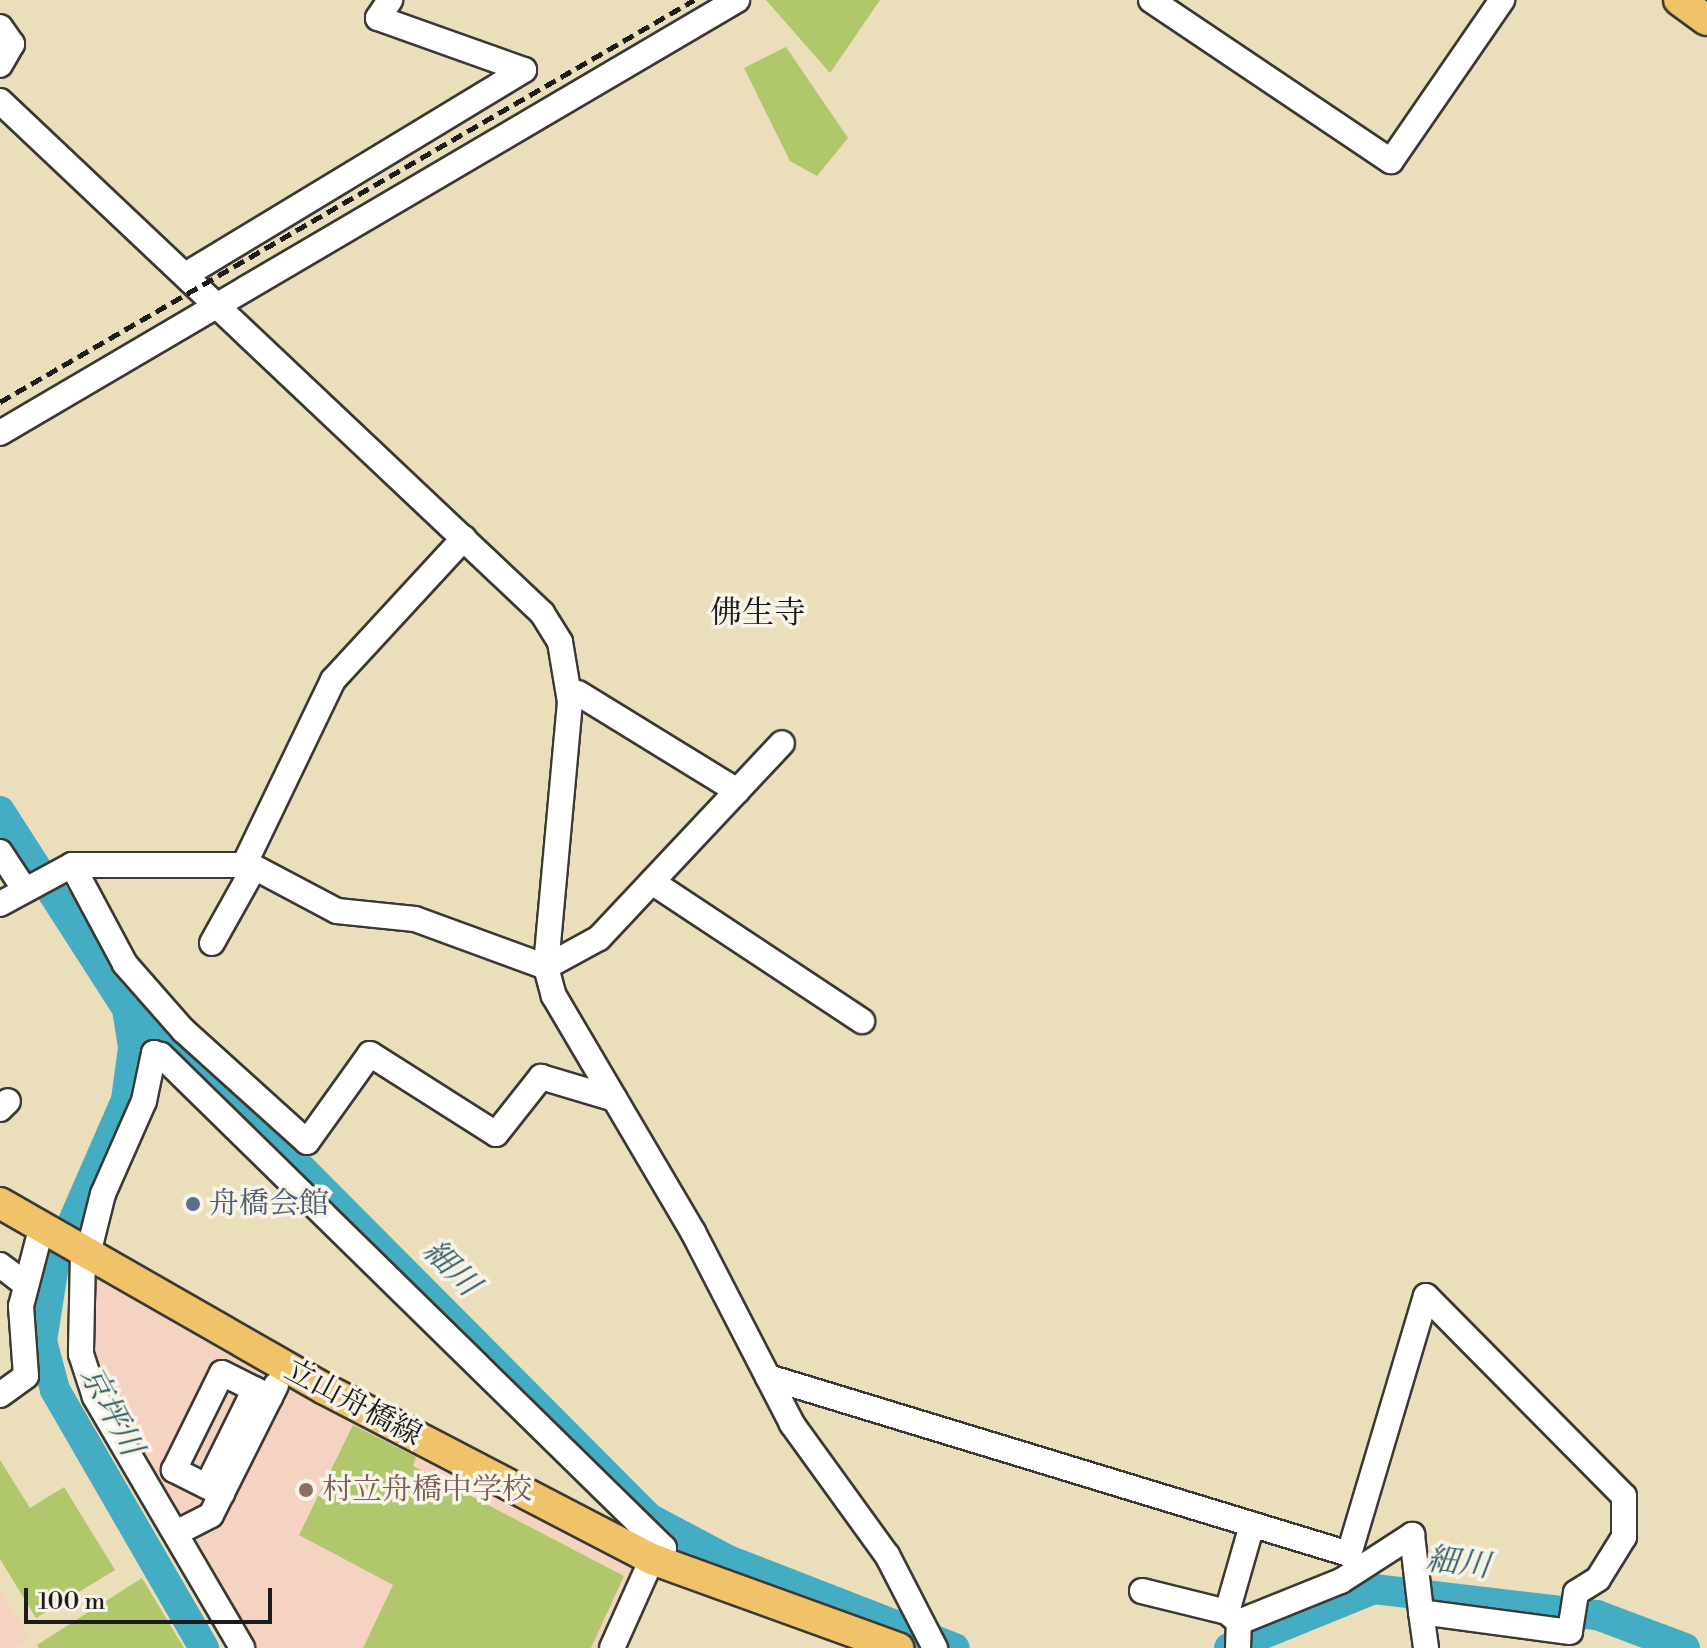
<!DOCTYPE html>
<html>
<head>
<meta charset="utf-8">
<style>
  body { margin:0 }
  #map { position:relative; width:1707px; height:1648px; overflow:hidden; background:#ebdeba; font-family:"Libre Bodoni","Noto Serif JP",serif }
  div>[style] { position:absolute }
  .built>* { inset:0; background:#f4d3c0 }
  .green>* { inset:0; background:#b1c76b }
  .river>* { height:30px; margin:-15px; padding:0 15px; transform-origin:15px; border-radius:15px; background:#44adc3 }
  .roads { filter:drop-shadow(2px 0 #3b3934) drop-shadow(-2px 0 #3b3934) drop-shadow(0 2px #3b3934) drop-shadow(0 -2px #3b3934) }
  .minor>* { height:24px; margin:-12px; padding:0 12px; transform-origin:12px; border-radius:12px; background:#fff }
  .major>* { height:30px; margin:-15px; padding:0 15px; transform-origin:15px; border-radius:15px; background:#f0c369 }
  .rail>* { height:5px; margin-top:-2.5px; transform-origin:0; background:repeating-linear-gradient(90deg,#1c1c1c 0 12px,transparent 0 18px) }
  .dots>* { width:22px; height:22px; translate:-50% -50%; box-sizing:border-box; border:4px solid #f7f3e8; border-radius:50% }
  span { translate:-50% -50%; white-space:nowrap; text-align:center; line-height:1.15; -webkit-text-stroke:7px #f7f3e8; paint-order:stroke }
  .service-label { font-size:30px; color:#4e5e75 }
  .left { translate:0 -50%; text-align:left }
  .street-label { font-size:30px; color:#1c1c1c }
  .education-label { font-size:30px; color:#785e54 }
  .neighbourhood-label { font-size:32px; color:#1c1c1c }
  .water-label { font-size:32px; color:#2e5d67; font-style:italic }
  .scale { position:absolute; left:24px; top:1588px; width:248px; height:36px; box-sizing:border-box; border:4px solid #1c1c1c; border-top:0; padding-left:10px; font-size:24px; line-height:28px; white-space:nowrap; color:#1c1c1c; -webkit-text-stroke:6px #f7f3e8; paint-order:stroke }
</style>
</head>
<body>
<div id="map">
  <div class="built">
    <i style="clip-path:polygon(83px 1255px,652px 1559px,612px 1648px,242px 1648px,95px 1397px)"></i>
    <i style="clip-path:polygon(0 1588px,30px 1640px,16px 1648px,0 1648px)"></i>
  </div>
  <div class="green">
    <i style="clip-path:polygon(766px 0,880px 0,830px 73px)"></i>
    <i style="clip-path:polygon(786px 47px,848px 138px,817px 176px,790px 161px,744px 68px)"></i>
    <i style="clip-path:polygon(353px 1425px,416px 1457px,413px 1466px,624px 1576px,591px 1648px,363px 1648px,393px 1585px,299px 1535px)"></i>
    <i style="clip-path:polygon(0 1460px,30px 1508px,64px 1487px,115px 1570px,36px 1618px,0 1559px)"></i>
    <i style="clip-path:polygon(142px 1578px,184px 1648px,39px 1648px,37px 1645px)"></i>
  </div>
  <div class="river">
    <i style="left:0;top:811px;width:235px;rotate:57.3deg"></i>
    <i style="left:127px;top:1009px;width:144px;rotate:40.8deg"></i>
    <i style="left:236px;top:1103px;width:585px;rotate:45.14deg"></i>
    <i style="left:649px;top:1518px;width:89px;rotate:28deg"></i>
    <i style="left:728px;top:1560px;width:243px;rotate:21.2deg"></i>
    <i style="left:127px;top:1009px;width:39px;rotate:81deg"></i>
    <i style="left:133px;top:1048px;width:52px;rotate:97.7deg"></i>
    <i style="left:126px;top:1100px;width:180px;rotate:113.6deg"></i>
    <i style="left:54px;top:1265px;width:77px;rotate:99deg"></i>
    <i style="left:42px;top:1341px;width:51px;rotate:75.1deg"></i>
    <i style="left:55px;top:1390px;width:298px;rotate:60deg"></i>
    <i style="left:1229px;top:1648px;width:157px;rotate:-22.1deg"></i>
    <i style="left:1374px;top:1589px;width:225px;rotate:6.7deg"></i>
    <i style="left:1597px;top:1615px;width:94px;rotate:20.6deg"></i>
  </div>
  <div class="roads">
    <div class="minor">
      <i style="left:1151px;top:0;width:289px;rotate:33.9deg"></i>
      <i style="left:1391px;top:161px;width:196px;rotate:-55.4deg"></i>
      <i style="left:0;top:27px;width:21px;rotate:55deg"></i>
      <i style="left:12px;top:44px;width:24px;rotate:120deg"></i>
      <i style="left:0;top:101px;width:746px;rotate:43.37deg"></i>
      <i style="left:542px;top:613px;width:34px;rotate:58deg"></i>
      <i style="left:560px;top:642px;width:61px;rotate:80.5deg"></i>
      <i style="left:570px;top:702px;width:266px;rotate:95.2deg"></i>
      <i style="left:546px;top:967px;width:30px;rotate:75deg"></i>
      <i style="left:554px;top:996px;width:274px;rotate:59.5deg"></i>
      <i style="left:693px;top:1232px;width:216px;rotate:62.7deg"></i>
      <i style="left:792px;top:1424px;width:162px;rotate:54.1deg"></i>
      <i style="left:887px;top:1555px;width:105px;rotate:62.7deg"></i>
      <i style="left:187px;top:274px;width:394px;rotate:-31.2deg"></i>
      <i style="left:524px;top:70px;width:155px;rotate:-160.4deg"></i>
      <i style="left:378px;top:18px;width:22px;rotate:-56deg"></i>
      <i style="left:0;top:433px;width:855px;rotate:-30.43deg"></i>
      <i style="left:578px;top:693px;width:187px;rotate:31.6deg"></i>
      <i style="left:0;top:852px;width:42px;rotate:56.7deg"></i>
      <i style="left:72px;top:865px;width:112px;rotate:61.8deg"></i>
      <i style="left:125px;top:964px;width:88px;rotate:48.7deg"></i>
      <i style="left:183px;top:1030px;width:167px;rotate:42.1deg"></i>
      <i style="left:307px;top:1142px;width:108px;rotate:-54.4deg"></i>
      <i style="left:370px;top:1054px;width:149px;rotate:32.4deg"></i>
      <i style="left:496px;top:1134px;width:73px;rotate:-51.7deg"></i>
      <i style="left:541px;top:1077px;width:77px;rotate:16.6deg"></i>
      <i style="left:244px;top:865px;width:205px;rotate:-64.3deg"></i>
      <i style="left:333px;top:680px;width:193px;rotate:-47.3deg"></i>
      <i style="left:652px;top:882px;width:252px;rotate:33.5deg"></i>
      <i style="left:0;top:904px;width:82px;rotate:-28.4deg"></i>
      <i style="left:72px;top:865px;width:178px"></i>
      <i style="left:250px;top:865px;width:98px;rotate:27.9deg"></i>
      <i style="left:337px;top:911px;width:78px;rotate:5.9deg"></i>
      <i style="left:415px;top:919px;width:140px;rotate:20.1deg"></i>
      <i style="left:546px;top:967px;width:60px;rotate:-28.7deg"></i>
      <i style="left:599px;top:938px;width:267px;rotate:-46.8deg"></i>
      <i style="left:212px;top:943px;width:86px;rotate:-60.8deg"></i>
      <i style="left:0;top:1109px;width:11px;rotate:-45deg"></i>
      <i style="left:83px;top:1255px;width:99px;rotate:91.2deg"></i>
      <i style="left:81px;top:1354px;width:45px;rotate:72deg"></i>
      <i style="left:95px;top:1397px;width:291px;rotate:59.6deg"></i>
      <i style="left:87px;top:1258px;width:66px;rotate:-76deg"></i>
      <i style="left:103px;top:1194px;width:102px;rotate:-66.2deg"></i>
      <i style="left:144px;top:1101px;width:49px;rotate:-78.2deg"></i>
      <i style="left:154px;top:1053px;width:7px;rotate:16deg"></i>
      <i style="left:161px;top:1055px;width:704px;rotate:44.42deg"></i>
      <i style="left:664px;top:1548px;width:15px;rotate:98deg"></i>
      <i style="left:0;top:1265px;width:30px;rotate:37deg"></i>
      <i style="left:768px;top:1377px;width:607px;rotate:16.94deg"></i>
      <i style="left:1349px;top:1554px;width:269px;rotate:-73.4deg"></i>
      <i style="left:1426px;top:1296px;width:281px;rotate:45.3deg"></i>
      <i style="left:1624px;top:1496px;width:41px;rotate:90deg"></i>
      <i style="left:1624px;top:1537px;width:49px;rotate:121.8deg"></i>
      <i style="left:1598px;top:1579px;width:26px;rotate:148deg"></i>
      <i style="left:1576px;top:1593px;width:39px;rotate:99deg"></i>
      <i style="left:1570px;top:1632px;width:150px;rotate:-172.4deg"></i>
      <i style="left:1421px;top:1612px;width:36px;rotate:82deg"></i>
      <i style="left:0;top:1395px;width:32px;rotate:-36deg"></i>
      <i style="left:26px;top:1376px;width:70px;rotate:-94.1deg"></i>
      <i style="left:21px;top:1306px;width:80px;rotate:-75.4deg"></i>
      <i style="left:207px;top:1486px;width:108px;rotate:-63.7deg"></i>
      <i style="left:222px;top:1494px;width:54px;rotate:-153.4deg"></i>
      <i style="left:174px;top:1470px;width:108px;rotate:-63.7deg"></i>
      <i style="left:222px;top:1373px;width:54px;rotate:26.6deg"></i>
      <i style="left:176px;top:1533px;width:39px;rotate:-27deg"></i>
      <i style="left:211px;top:1515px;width:145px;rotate:-63.4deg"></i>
      <i style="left:1142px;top:1591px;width:88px;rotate:13.9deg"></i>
      <i style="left:1239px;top:1622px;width:110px;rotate:-21.9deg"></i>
      <i style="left:1341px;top:1581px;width:85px;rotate:-32.9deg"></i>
      <i style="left:1412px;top:1535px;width:78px;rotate:83.3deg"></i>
      <i style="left:612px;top:1648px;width:98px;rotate:-65.8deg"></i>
      <i style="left:1238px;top:1648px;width:26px;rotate:-88deg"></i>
      <i style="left:1239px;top:1622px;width:16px;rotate:-140deg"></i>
      <i style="left:1227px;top:1612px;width:91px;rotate:-74deg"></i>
    </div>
    <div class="major">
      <i style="left:1679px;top:0;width:34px;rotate:36deg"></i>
      <i style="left:0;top:1203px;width:374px;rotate:29.8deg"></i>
      <i style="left:325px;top:1389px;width:369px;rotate:27.5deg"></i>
      <i style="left:652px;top:1559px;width:262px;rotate:19.9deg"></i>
    </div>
  </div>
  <div class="rail">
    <i style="left:0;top:402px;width:802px;rotate:-30.08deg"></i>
  </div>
  <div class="dots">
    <i style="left:193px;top:1204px;background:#5c6f8a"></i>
    <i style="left:306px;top:1490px;background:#8d6e63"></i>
  </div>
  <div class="service-label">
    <span class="left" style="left:209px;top:1204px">舟橋会館</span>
  </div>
  <div class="street-label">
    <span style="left:353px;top:1403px;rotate:28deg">立山舟橋線</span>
  </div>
  <div class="education-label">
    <span class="left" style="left:322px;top:1490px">村立舟橋中学校</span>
  </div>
  <div class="neighbourhood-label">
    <span style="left:758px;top:613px">佛生寺</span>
  </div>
  <div class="water-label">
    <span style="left:451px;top:1268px;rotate:45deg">細川</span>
    <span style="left:111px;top:1411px;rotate:62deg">京坪川</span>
    <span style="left:1458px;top:1563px;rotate:7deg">細川</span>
  </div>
  <div class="scale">100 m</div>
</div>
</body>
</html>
